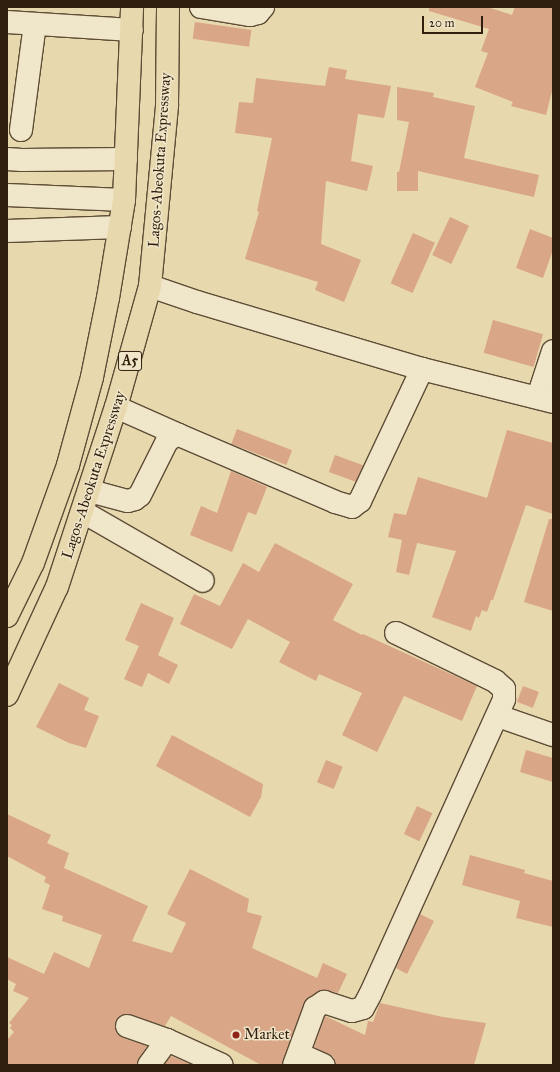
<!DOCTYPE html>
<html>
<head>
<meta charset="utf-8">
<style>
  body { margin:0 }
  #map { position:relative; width:560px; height:1072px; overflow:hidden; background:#e8d8ae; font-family:"IM FELL Great Primer",serif }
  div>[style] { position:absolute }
  .building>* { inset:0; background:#d9a688; transform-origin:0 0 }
  .roads { filter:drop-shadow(1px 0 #5e4d36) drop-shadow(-1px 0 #5e4d36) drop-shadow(0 1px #5e4d36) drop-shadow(0 -1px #5e4d36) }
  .minor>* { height:22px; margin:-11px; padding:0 11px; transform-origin:11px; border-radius:11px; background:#f0e6ca }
  .highway>* { height:22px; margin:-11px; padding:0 11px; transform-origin:11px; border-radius:11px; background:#e8d8ae }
  .dots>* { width:11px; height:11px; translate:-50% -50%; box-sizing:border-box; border:2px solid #f0e6ca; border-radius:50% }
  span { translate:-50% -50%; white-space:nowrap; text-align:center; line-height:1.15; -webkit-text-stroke:3px #f0e6ca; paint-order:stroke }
  .shield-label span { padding:1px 3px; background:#f0e6ca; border:1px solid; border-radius:3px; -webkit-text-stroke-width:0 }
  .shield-label { font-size:14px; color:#301f0e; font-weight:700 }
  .street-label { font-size:15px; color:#301f0e }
  .poi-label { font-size:15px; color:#301f0e }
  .left { translate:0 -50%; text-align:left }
  .frame { position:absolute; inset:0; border:8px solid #301f0e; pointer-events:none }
  .scale { position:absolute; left:422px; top:16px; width:61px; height:18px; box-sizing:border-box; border:2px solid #301f0e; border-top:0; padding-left:5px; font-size:12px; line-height:14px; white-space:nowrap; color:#301f0e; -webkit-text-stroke:3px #f0e6ca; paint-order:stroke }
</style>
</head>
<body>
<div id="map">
  <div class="building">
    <i style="clip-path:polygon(429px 7px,487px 7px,512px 15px,515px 7px,553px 7px,553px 87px,546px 115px,511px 106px,513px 102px,475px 87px,488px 53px,481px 51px,489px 29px,429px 11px)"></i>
    <i style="left:195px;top:22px;width:57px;height:17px;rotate:8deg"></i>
    <i style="clip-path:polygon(329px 67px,347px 70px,345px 79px,391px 86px,384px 118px,358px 114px,351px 161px,373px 166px,367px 191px,326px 181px,321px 244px,361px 260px,344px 302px,315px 290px,318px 282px,245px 259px,259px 212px,257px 211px,272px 138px,235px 133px,239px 102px,253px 103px,256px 78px,325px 86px)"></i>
    <i style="clip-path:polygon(397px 87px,434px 93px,433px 97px,475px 106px,464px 158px,539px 175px,534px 197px,418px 171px,418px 191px,397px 191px,397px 172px,399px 172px,409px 122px,397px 120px)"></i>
    <i style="left:450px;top:217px;width:21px;height:42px;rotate:25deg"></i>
    <i style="clip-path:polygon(530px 229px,553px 238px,553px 250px,543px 278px,516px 268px)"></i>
    <i style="left:413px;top:233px;width:24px;height:55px;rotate:24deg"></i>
    <i style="left:493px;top:320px;width:52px;height:34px;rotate:16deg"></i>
    <i style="left:237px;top:429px;width:59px;height:16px;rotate:21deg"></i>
    <i style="clip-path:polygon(507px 430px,553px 443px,553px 514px,526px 505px,493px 600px,491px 600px,487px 612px,482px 610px,479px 618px,476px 616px,471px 631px,432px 617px,456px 551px,417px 543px,409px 575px,396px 572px,402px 540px,388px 537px,394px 513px,406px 515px,418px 477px,487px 498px)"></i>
    <i style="left:335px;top:455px;width:30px;height:18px;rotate:20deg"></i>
    <i style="clip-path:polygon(231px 471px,267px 487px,256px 515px,248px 512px,232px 552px,190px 535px,201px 506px,217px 513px)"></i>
    <i style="clip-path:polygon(549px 519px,553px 519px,553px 611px,524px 602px)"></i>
    <i style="clip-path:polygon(275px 543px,353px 584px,333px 620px,362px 635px,363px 634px,477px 686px,462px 721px,404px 696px,377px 752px,342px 735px,362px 693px,319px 674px,316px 681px,279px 662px,290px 642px,248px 619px,232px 649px,180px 624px,194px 594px,220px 606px,243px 563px,259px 572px)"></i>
    <i style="clip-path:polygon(141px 603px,174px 618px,158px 655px,178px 665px,169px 684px,148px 673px,142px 687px,124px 679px,139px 646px,125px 640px)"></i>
    <i style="clip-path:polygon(59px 683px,89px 698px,84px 710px,99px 716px,86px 748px,69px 743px,36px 727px)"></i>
    <i style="left:523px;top:686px;width:17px;height:17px;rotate:21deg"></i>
    <i style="clip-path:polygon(172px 735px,263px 784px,261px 797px,250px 817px,156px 766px)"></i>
    <i style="clip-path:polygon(526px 750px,553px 758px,553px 782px,520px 772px)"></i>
    <i style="left:326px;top:760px;width:18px;height:24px;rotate:22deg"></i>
    <i style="left:417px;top:806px;width:17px;height:31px;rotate:25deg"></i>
    <i style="clip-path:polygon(7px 814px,51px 835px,47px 843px,69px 853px,64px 868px,148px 906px,132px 941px,172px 953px,186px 923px,167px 914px,190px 869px,249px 899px,247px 912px,262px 916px,252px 948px,317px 978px,323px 963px,347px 974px,338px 993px,322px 990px,308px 998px,304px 1003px,282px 1065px,261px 1065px,171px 1016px,165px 1026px,125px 1014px,119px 1016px,115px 1022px,115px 1028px,117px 1034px,123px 1038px,147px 1046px,139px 1058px,137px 1065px,7px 1065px,7px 1040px,14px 1032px,10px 1028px,12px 1025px,9px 1023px,29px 998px,13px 991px,16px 984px,7px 979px,7px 957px,44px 974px,54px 952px,89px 968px,102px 935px,62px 921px,63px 916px,42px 909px,50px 885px,44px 882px,46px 877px,7px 856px)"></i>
    <i style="clip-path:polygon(470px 855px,525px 870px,524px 873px,553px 881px,553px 927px,516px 918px,520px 901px,462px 885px)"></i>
    <i style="clip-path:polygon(420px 914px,434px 921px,407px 974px,396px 968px)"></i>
    <i style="clip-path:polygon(380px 1003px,443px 1017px,486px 1023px,474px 1065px,336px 1065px,334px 1057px,314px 1047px,325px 1016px,365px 1035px,368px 1021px,373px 1022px)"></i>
    <i style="clip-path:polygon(171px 1056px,192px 1065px,164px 1065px)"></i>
  </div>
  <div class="roads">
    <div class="minor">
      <i style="left:201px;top:7px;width:50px;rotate:9.3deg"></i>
      <i style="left:250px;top:15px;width:8px;rotate:-14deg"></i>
      <i style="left:258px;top:13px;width:8px;rotate:-50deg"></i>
      <i style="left:7px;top:22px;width:125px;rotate:3.7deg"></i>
      <i style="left:21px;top:130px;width:107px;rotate:-82.5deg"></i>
      <i style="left:7px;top:159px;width:15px;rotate:4deg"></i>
      <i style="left:22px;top:160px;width:104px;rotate:-0.6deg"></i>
      <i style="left:7px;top:195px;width:117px;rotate:2.4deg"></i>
      <i style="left:7px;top:231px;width:113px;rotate:-2deg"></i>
      <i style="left:150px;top:286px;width:50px;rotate:18.8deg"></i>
      <i style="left:197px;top:302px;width:235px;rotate:16.6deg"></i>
      <i style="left:422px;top:369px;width:135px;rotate:14.1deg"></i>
      <i style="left:538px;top:397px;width:48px;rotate:-71.9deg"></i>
      <i style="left:116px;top:407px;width:69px;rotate:24deg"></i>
      <i style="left:90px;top:491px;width:39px;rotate:15deg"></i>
      <i style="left:128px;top:501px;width:7px;rotate:-16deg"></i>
      <i style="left:135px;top:499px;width:6px;rotate:-39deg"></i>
      <i style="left:140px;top:495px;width:60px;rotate:-63.4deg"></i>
      <i style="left:167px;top:441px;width:9px;rotate:-36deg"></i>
      <i style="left:174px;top:436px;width:5px;rotate:-11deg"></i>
      <i style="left:179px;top:435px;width:170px;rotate:23.2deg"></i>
      <i style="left:335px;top:502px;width:18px;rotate:16deg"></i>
      <i style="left:352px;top:507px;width:10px;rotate:-37deg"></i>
      <i style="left:360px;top:501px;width:146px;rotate:-64.8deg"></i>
      <i style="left:83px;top:512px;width:138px;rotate:29.9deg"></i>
      <i style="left:498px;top:716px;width:58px;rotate:19.1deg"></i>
      <i style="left:127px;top:1026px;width:42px;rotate:19.3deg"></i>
      <i style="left:167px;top:1040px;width:60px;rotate:24.4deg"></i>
      <i style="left:299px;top:1054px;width:27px;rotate:24deg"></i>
      <i style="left:149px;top:1065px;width:31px;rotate:-54deg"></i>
      <i style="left:294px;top:1065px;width:61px;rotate:-69.8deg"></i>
      <i style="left:315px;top:1008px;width:11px;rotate:-34deg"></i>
      <i style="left:324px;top:1002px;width:29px;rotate:18deg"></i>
      <i style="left:352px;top:1011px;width:11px;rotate:-15deg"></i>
      <i style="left:363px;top:1008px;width:15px;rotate:-62deg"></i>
      <i style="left:370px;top:995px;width:325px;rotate:-65.6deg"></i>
      <i style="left:504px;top:699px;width:10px;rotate:-90deg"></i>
      <i style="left:504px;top:689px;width:12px;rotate:-138deg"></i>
      <i style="left:495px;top:681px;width:110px;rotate:-154.1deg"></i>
    </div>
    <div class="highway">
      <i style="left:7px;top:616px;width:59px;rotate:-63.9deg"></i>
      <i style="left:33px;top:563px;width:104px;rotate:-70.3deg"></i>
      <i style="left:68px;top:465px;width:91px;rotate:-74.7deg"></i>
      <i style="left:92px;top:377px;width:81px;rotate:-78.6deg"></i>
      <i style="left:108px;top:298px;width:99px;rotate:-80.7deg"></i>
      <i style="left:124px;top:200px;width:193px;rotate:-87.6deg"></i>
      <i style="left:7px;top:695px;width:119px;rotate:-65.2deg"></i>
      <i style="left:57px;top:587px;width:189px;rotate:-71.9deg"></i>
      <i style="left:116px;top:407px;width:126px;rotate:-74.3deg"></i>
      <i style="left:150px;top:286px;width:182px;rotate:-84.6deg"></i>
      <i style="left:167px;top:105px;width:98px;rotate:-89.4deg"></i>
    </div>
  </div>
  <div class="dots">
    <i style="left:236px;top:1035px;background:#8f2418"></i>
  </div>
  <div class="shield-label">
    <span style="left:130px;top:361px">A5</span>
  </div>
  <div class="street-label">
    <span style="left:160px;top:160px;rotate:-86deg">Lagos-Abeokuta Expressway</span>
    <span style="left:94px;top:475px;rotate:-72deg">Lagos-Abeokuta Expressway</span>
  </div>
  <div class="poi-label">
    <span class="left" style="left:244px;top:1035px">Market</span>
  </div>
  <div class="frame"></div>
  <div class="scale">20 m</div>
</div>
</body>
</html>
